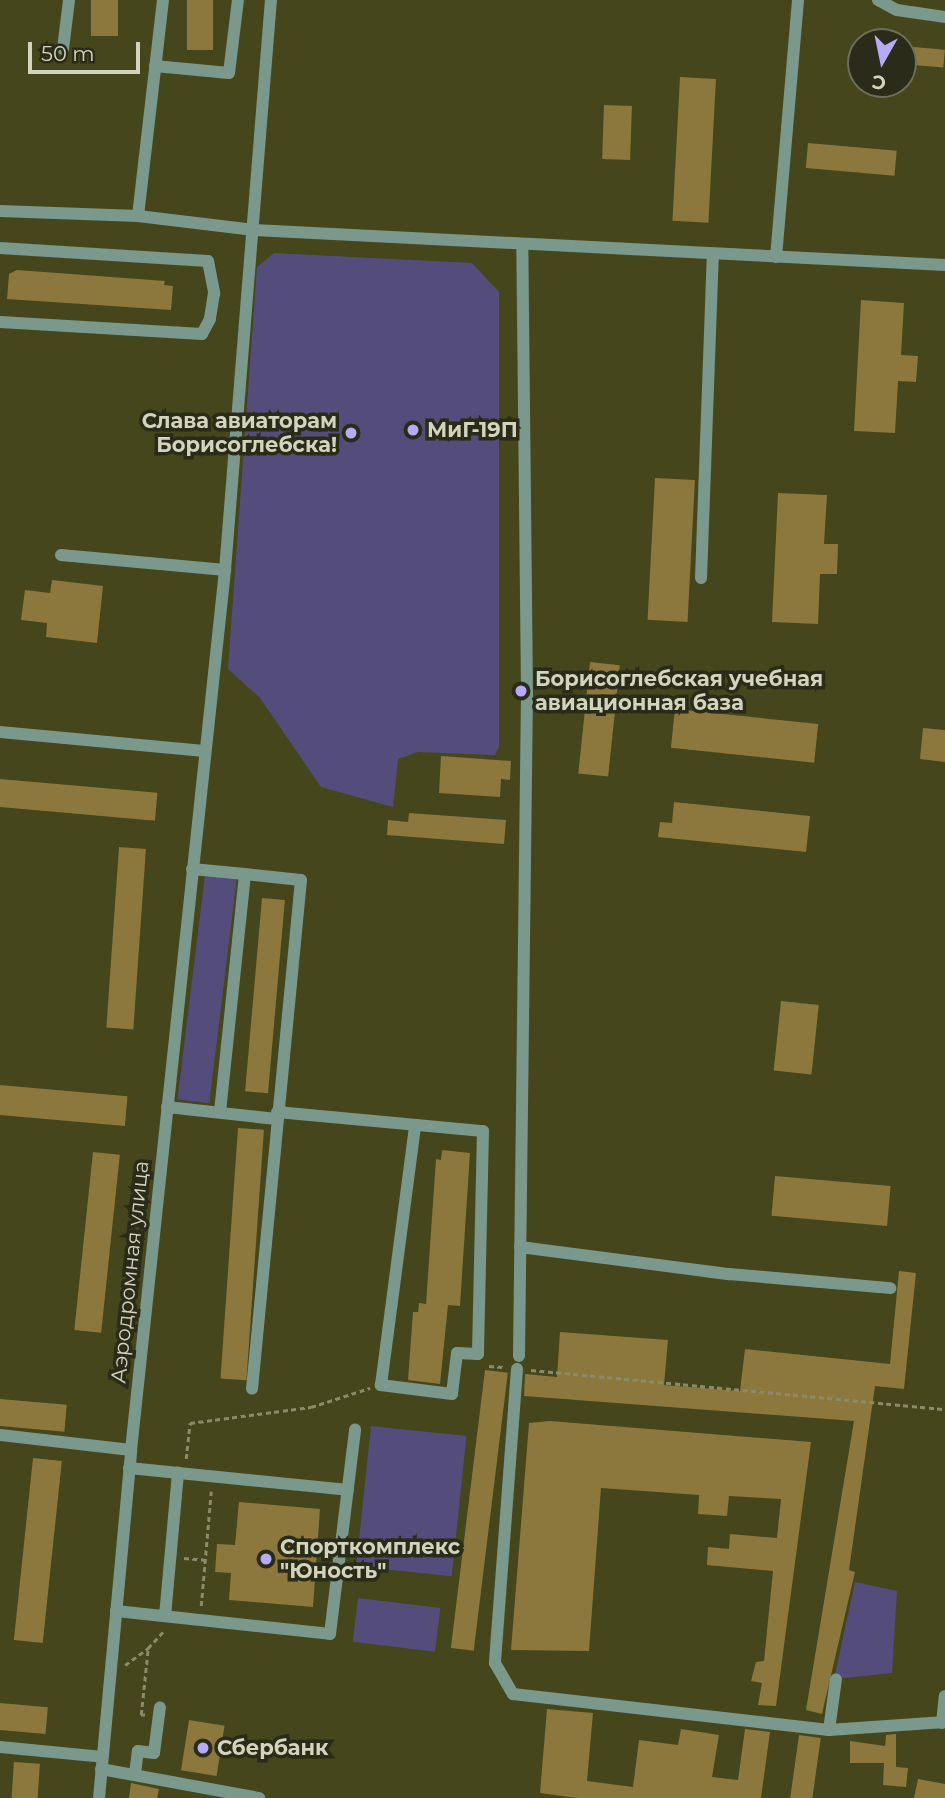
<!DOCTYPE html>
<html>
<head>
<meta charset="utf-8">
<style>
  body { margin:0 }
  #map { position:relative; width:945px; height:1798px; overflow:hidden; background:#45461b; font-family:Montserrat,sans-serif }
  div>[style] { position:absolute }
  .green>* { inset:0; background:#544d7b; transform-origin:0 0 }
  .building>* { inset:0; background:#8c773d; transform-origin:0 0 }
  .path>* { height:2.5px; margin-top:-1.25px; transform-origin:0; background:repeating-linear-gradient(90deg,#8a8b6a 0 5px,transparent 0 8.5px) }
  .minor>* { height:12px; margin:-6px; padding:0 6px; transform-origin:6px; border-radius:6px; background:#7b988d }
  .dots>* { width:19px; height:19px; translate:-50% -50%; box-sizing:border-box; border:4px solid #2a2b18; border-radius:50% }
  span { translate:-50% -50%; white-space:nowrap; text-align:center; line-height:1.15; -webkit-text-stroke:7px #2a2b18; paint-order:stroke }
  .poi-label { font-size:21px; color:#d3d4bd; font-weight:700 }
  .right { translate:-100% -50%; text-align:right }
  .left { translate:0 -50%; text-align:left }
  .street-label { font-size:21px; color:#d3d4bd }
  .north { position:absolute; left:847px; top:28px; width:70px; height:70px; box-sizing:border-box; background:#2a2b18; border:2px solid #6e6f5a; border-radius:50%; rotate:189deg; font-size:19px; font-weight:700; line-height:28px; text-align:center; color:#d3d4bd }
  .north::after { content:''; display:block; margin:auto; width:24px; height:32px; background:#b6abf8; clip-path:polygon(50% 0,100% 100%,50% 72%,0 100%) }
  .scale { position:absolute; left:28px; top:42px; width:112px; height:32px; box-sizing:border-box; border:4px solid #d3d4bd; border-top:0; padding-left:9px; font-size:21px; line-height:24px; white-space:nowrap; color:#d3d4bd; -webkit-text-stroke:5px #2a2b18; paint-order:stroke }
</style>
</head>
<body>
<div id="map">
  <div class="green">
    <i style="clip-path:polygon(274px 253px,472px 263px,499px 292px,499px 747px,495px 755px,418px 752px,398px 759px,393px 807px,321px 787px,260px 698px,228px 669px,257px 267px)"></i>
    <i style="left:205px;top:875px;width:32px;height:226px;rotate:7deg"></i>
    <i style="left:371px;top:1426px;width:96px;height:141px;rotate:6deg"></i>
    <i style="clip-path:polygon(855px 1582px,897px 1591px,892px 1673px,834px 1679px)"></i>
    <i style="left:358px;top:1598px;width:83px;height:44px;rotate:7deg"></i>
  </div>
  <div class="building">
    <i style="left:91px;top:0;width:27px;height:36px"></i>
    <i style="left:187px;top:0;width:26px;height:50px"></i>
    <i style="left:903px;top:46px;width:42px;height:18px;rotate:5deg"></i>
    <i style="left:680px;top:77px;width:36px;height:144px;rotate:3deg"></i>
    <i style="left:604px;top:105px;width:28px;height:54px;rotate:2deg"></i>
    <i style="left:808px;top:143px;width:89px;height:25px;rotate:5deg"></i>
    <i style="clip-path:polygon(17px 270px,165px 281px,164px 285px,173px 286px,171px 310px,7px 299px,9px 274px)"></i>
    <i style="clip-path:polygon(861px 300px,904px 303px,901px 355px,918px 356px,916px 382px,898px 381px,895px 433px,854px 431px)"></i>
    <i style="left:655px;top:478px;width:40px;height:142px;rotate:3deg"></i>
    <i style="clip-path:polygon(778px 493px,827px 495px,824px 544px,838px 544px,837px 574px,820px 574px,818px 624px,772px 622px)"></i>
    <i style="clip-path:polygon(52px 580px,103px 586px,97px 643px,46px 637px,47px 623px,21px 620px,25px 590px,50px 593px)"></i>
    <i style="left:590px;top:662px;width:30px;height:112px;rotate:6deg"></i>
    <i style="left:675px;top:709px;width:144px;height:39px;rotate:6deg"></i>
    <i style="clip-path:polygon(923px 728px,945px 730px,945px 762px,920px 759px)"></i>
    <i style="clip-path:polygon(441px 756px,511px 761px,510px 780px,501px 779px,500px 797px,439px 793px)"></i>
    <i style="left:0;top:779px;width:158px;height:28px;rotate:5deg"></i>
    <i style="clip-path:polygon(674px 802px,810px 816px,806px 852px,658px 837px,660px 822px,672px 823px)"></i>
    <i style="clip-path:polygon(409px 813px,506px 820px,504px 844px,387px 835px,388px 820px,408px 822px)"></i>
    <i style="left:119px;top:847px;width:27px;height:181px;rotate:4deg"></i>
    <i style="left:262px;top:898px;width:23px;height:194px;rotate:5deg"></i>
    <i style="left:781px;top:1001px;width:38px;height:70px;rotate:6deg"></i>
    <i style="left:0;top:1085px;width:128px;height:30px;rotate:5deg"></i>
    <i style="left:238px;top:1128px;width:26px;height:251px;rotate:4deg"></i>
    <i style="clip-path:polygon(442px 1150px,470px 1153px,460px 1306px,448px 1305px,440px 1384px,408px 1380px,413px 1312px,418px 1312px,419px 1303px,426px 1304px,436px 1159px,441px 1160px)"></i>
    <i style="left:93px;top:1152px;width:27px;height:179px;rotate:6deg"></i>
    <i style="left:775px;top:1176px;width:116px;height:40px;rotate:5deg"></i>
    <i style="clip-path:polygon(899px 1271px,916px 1273px,904px 1389px,875px 1386px,849px 1570px,855px 1572px,822px 1714px,806px 1710px,854px 1421px,524px 1396px,525px 1374px,557px 1377px,560px 1332px,668px 1340px,664px 1385px,740px 1391px,745px 1349px,890px 1364px)"></i>
    <i style="left:485px;top:1370px;width:23px;height:280px;rotate:7deg"></i>
    <i style="left:0;top:1399px;width:67px;height:27px;rotate:5deg"></i>
    <i style="clip-path:polygon(550px 1421px,811px 1442px,776px 1706px,758px 1705px,762px 1683px,751px 1681px,756px 1662px,764px 1661px,773px 1571px,707px 1565px,708px 1547px,729px 1549px,730px 1534px,777px 1538px,781px 1499px,729px 1496px,727px 1516px,698px 1514px,699px 1495px,601px 1488px,589px 1651px,511px 1650px,529px 1423px)"></i>
    <i style="left:33px;top:1458px;width:29px;height:183px;rotate:6deg"></i>
    <i style="clip-path:polygon(239px 1502px,320px 1509px,313px 1607px,229px 1600px,231px 1573px,215px 1572px,217px 1544px,235px 1545px)"></i>
    <i style="left:0;top:1703px;width:48px;height:27px;rotate:5deg"></i>
    <i style="clip-path:polygon(547px 1709px,593px 1713px,587px 1781px,633px 1787px,639px 1740px,678px 1745px,681px 1729px,719px 1735px,712px 1777px,738px 1780px,745px 1729px,770px 1732px,761px 1798px,577px 1798px,540px 1793px)"></i>
    <i style="left:189px;top:1720px;width:36px;height:51px;rotate:9deg"></i>
    <i style="clip-path:polygon(896px 1734px,896px 1767px,908px 1768px,906px 1787px,883px 1785px,884px 1763px,850px 1763px,850px 1741px,885px 1746px,886px 1735px)"></i>
    <i style="left:799px;top:1735px;width:22px;height:64px;rotate:8deg"></i>
    <i style="left:14px;top:1762px;width:26px;height:36px;rotate:4deg"></i>
    <i style="clip-path:polygon(918px 1779px,945px 1784px,945px 1798px,914px 1798px)"></i>
    <i style="clip-path:polygon(131px 1783px,159px 1789px,157px 1798px,129px 1798px)"></i>
  </div>
  <div class="path">
    <i style="left:489px;top:1366px;width:14px;rotate:4deg"></i>
    <i style="left:531px;top:1370px;width:416px;rotate:5.4deg"></i>
    <i style="left:186px;top:1459px;width:36px;rotate:-84deg"></i>
    <i style="left:190px;top:1423px;width:122px;rotate:-7.5deg"></i>
    <i style="left:311px;top:1407px;width:62px;rotate:-17.9deg"></i>
    <i style="left:184px;top:1558px;width:21px;rotate:5deg"></i>
    <i style="left:201px;top:1606px;width:115px;rotate:-85deg"></i>
    <i style="left:125px;top:1665px;width:29px;rotate:-36deg"></i>
    <i style="left:145px;top:1715px;width:4px;rotate:180deg"></i>
    <i style="left:141px;top:1715px;width:67px;rotate:-84deg"></i>
    <i style="left:148px;top:1648px;width:23px;rotate:-47deg"></i>
  </div>
  <div class="minor">
    <i style="left:878px;top:0;width:21px;rotate:28deg"></i>
    <i style="left:897px;top:10px;width:49px;rotate:8.3deg"></i>
    <i style="left:63px;top:49px;width:49px;rotate:-83deg"></i>
    <i style="left:155px;top:66px;width:74px;rotate:5.4deg"></i>
    <i style="left:229px;top:73px;width:74px;rotate:-83deg"></i>
    <i style="left:0;top:211px;width:138px;rotate:2.1deg"></i>
    <i style="left:138px;top:216px;width:117px;rotate:6.9deg"></i>
    <i style="left:254px;top:230px;width:692px;rotate:2.9deg"></i>
    <i style="left:138px;top:216px;width:217px;rotate:-83.4deg"></i>
    <i style="left:0;top:248px;width:208px;rotate:3.6deg"></i>
    <i style="left:208px;top:261px;width:33px;rotate:79deg"></i>
    <i style="left:214px;top:293px;width:26px;rotate:99deg"></i>
    <i style="left:210px;top:319px;width:17px;rotate:118deg"></i>
    <i style="left:202px;top:334px;width:202px;rotate:-176.6deg"></i>
    <i style="left:776px;top:257px;width:258px;rotate:-85.1deg"></i>
    <i style="left:61px;top:555px;width:165px;rotate:5.2deg"></i>
    <i style="left:701px;top:578px;width:324px;rotate:-87.9deg"></i>
    <i style="left:0;top:732px;width:205px;rotate:5.3deg"></i>
    <i style="left:192px;top:869px;width:53px;rotate:5.4deg"></i>
    <i style="left:167px;top:1107px;width:110px;rotate:6.3deg"></i>
    <i style="left:220px;top:1112px;width:239px;rotate:-84deg"></i>
    <i style="left:245px;top:874px;width:56px;rotate:6.1deg"></i>
    <i style="left:301px;top:880px;width:511px;rotate:95.5deg"></i>
    <i style="left:277px;top:1112px;width:207px;rotate:5.3deg"></i>
    <i style="left:483px;top:1131px;width:223px;rotate:91.3deg"></i>
    <i style="left:478px;top:1354px;width:21px;rotate:-177deg"></i>
    <i style="left:457px;top:1353px;width:41px;rotate:97deg"></i>
    <i style="left:452px;top:1394px;width:72px;rotate:-172.8deg"></i>
    <i style="left:381px;top:1385px;width:262px;rotate:-82.5deg"></i>
    <i style="left:520px;top:1247px;width:211px;rotate:7.4deg"></i>
    <i style="left:729px;top:1274px;width:162px;rotate:5deg"></i>
    <i style="left:519px;top:1356px;width:663px;rotate:-89.31deg"></i>
    <i style="left:527px;top:693px;width:449px;rotate:-90.6deg"></i>
    <i style="left:517px;top:1369px;width:295px;rotate:94.3deg"></i>
    <i style="left:495px;top:1663px;width:36px;rotate:60deg"></i>
    <i style="left:513px;top:1694px;width:318px;rotate:6.5deg"></i>
    <i style="left:829px;top:1730px;width:116px;rotate:-3.9deg"></i>
    <i style="left:0;top:1435px;width:132px;rotate:6.5deg"></i>
    <i style="left:129px;top:1468px;width:220px;rotate:5.7deg"></i>
    <i style="left:116px;top:1611px;width:215px;rotate:6.1deg"></i>
    <i style="left:330px;top:1634px;width:206px;rotate:-83deg"></i>
    <i style="left:165px;top:1616px;width:144px;rotate:-84.8deg"></i>
    <i style="left:942px;top:1723px;width:27px;rotate:-84deg"></i>
    <i style="left:829px;top:1730px;width:51px;rotate:-82.2deg"></i>
    <i style="left:0;top:1747px;width:103px;rotate:5.5deg"></i>
    <i style="left:101px;top:1769px;width:161px;rotate:10.4deg"></i>
    <i style="left:135px;top:1774px;width:23px;rotate:-83deg"></i>
    <i style="left:138px;top:1751px;width:16px;rotate:7deg"></i>
    <i style="left:154px;top:1753px;width:46px;rotate:-82.6deg"></i>
    <i style="left:99px;top:1798px;width:349px;rotate:-84.7deg"></i>
    <i style="left:131px;top:1450px;width:885px;rotate:-83.9deg"></i>
    <i style="left:225px;top:570px;width:572px;rotate:-85.39deg"></i>
  </div>
  <div class="dots">
    <i style="left:413px;top:430px;background:#b6abf8"></i>
    <i style="left:351px;top:433px;background:#b6abf8"></i>
    <i style="left:521px;top:691px;background:#b6abf8"></i>
    <i style="left:266px;top:1559px;background:#b6abf8"></i>
    <i style="left:203px;top:1748px;background:#b6abf8"></i>
  </div>
  <div class="poi-label">
    <span class="right" style="left:337px;top:433px">Слава авиаторам<br>Борисоглебска!</span>
    <span class="left" style="left:427px;top:430px">МиГ-19П</span>
    <span class="left" style="left:535px;top:691px">Борисоглебская учебная<br>авиационная база</span>
    <span class="left" style="left:280px;top:1559px">Спорткомплекс<br>"Юность"</span>
    <span class="left" style="left:217px;top:1748px">Сбербанк</span>
  </div>
  <div class="street-label">
    <span style="left:130px;top:1272px;rotate:-84deg">Аэродромная улица</span>
  </div>
  <div class="north">С</div>
  <div class="scale">50 m</div>
</div>
</body>
</html>
